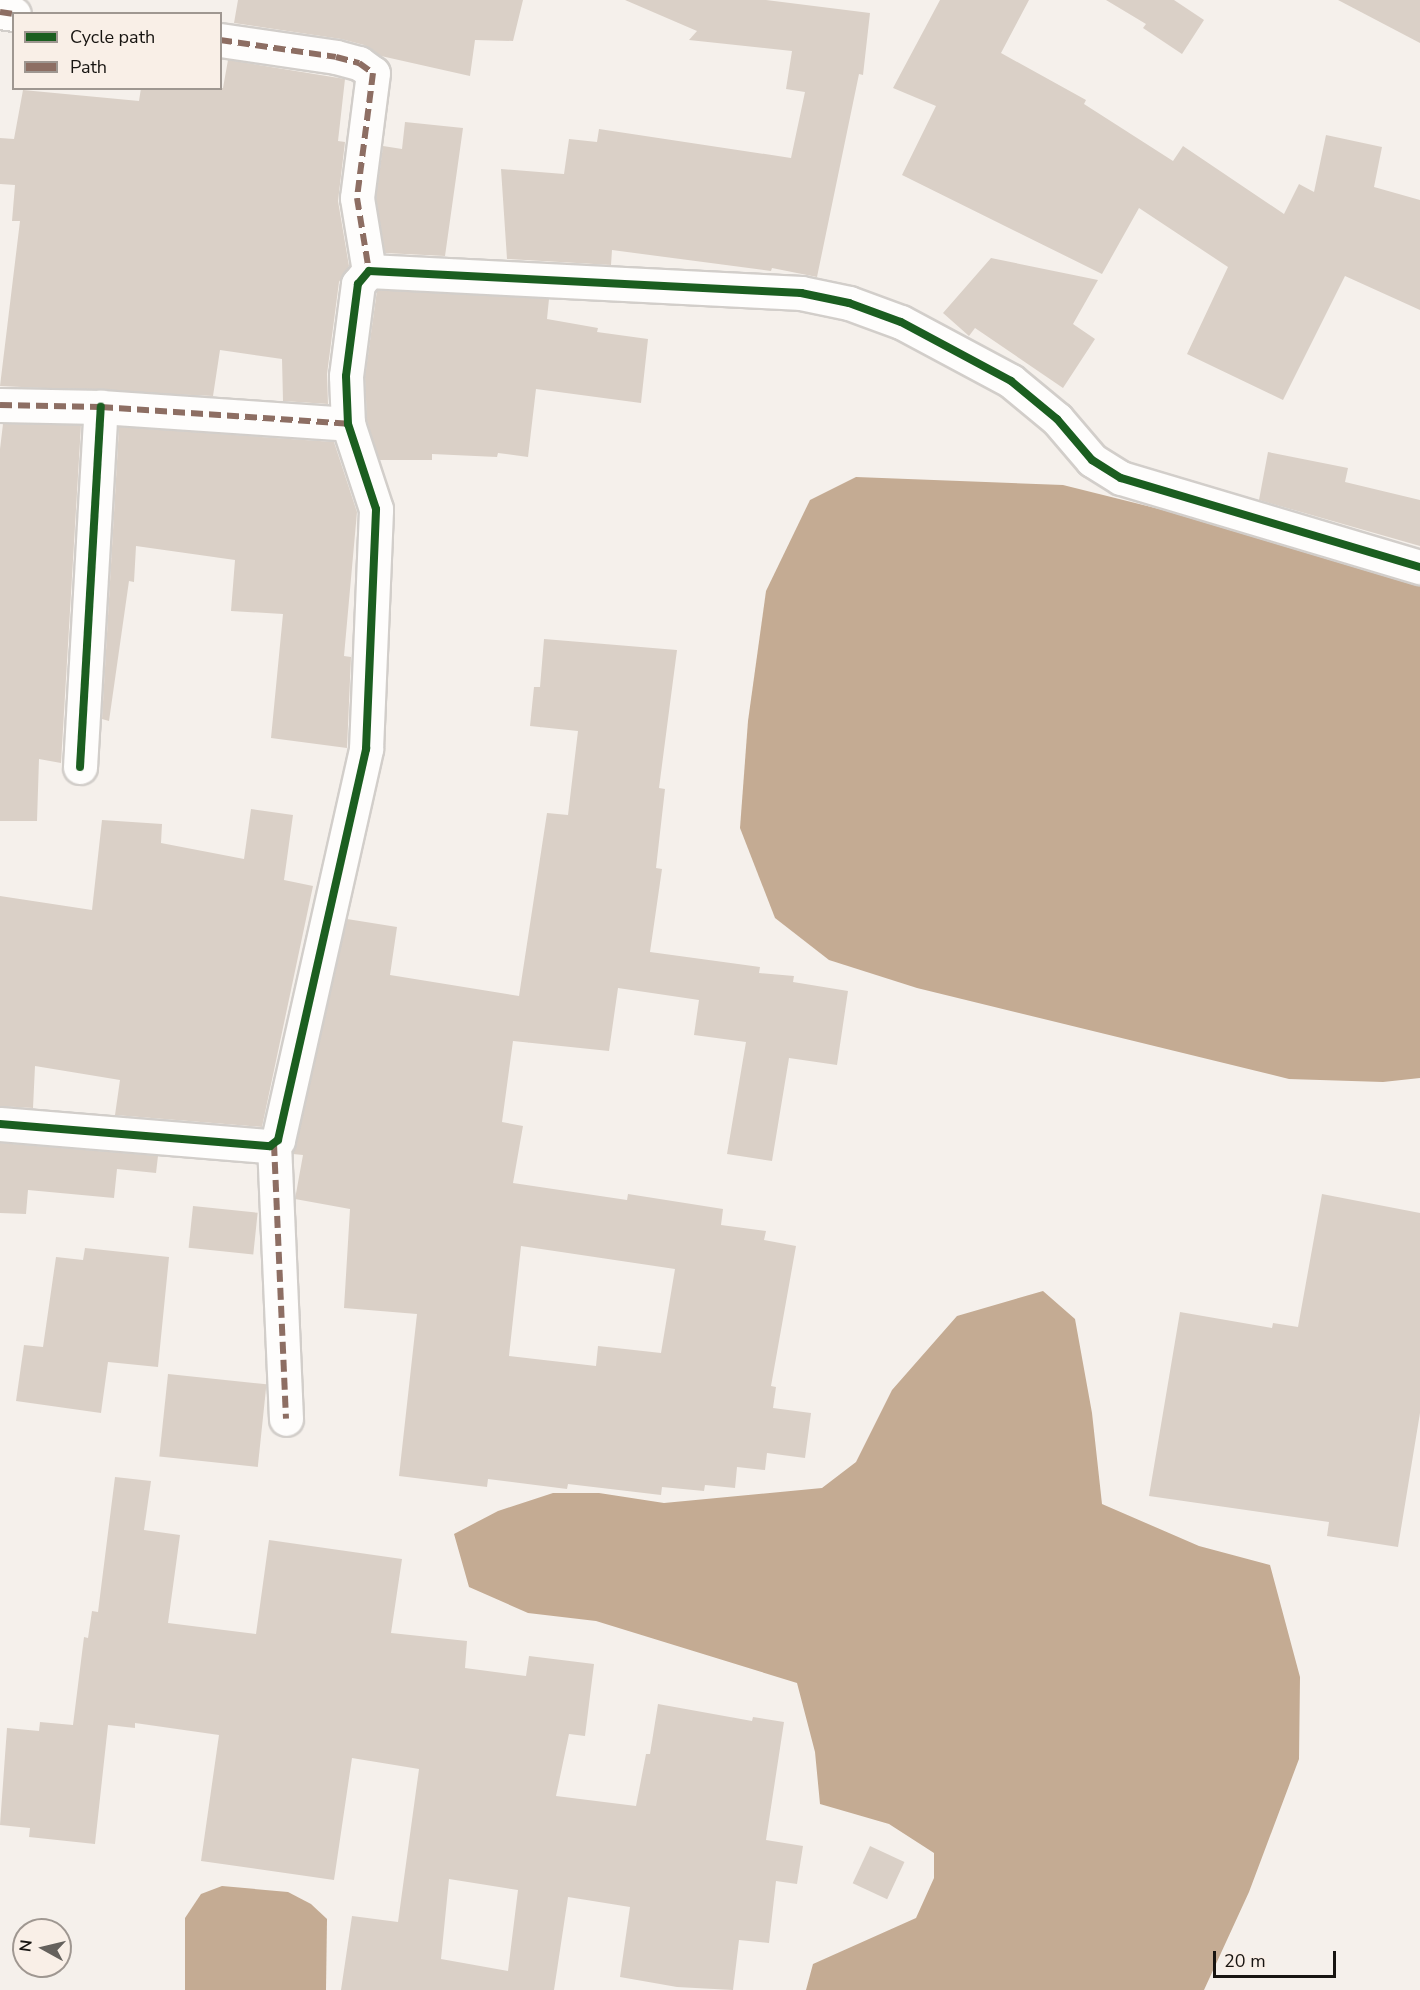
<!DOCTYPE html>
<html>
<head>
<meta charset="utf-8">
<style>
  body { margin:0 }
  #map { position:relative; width:1420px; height:1990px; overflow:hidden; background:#f5f0eb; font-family:"Nunito Sans",sans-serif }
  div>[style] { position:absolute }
  .water>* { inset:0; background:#c4ab93 }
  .building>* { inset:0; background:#dad0c7; transform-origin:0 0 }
  .roads { filter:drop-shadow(2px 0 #d2ceca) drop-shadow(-2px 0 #d2ceca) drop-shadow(0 2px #d2ceca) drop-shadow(0 -2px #d2ceca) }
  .minor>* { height:33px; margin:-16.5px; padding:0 16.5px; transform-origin:16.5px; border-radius:16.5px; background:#fefdfc }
  .quiet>* { height:6px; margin-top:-3px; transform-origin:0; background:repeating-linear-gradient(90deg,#8d6e63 0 12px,transparent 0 18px) }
  .cycleway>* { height:8px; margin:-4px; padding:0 4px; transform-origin:4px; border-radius:4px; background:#1b5e20 }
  span { translate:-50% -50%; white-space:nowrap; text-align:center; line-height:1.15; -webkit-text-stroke:4.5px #f9efe7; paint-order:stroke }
  .legend { position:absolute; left:12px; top:12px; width:210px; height:78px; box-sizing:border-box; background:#f9efe7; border:2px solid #9f9791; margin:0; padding:8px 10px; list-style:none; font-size:18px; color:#171411 }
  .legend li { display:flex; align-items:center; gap:12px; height:30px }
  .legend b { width:30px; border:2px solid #9f9791 }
  .north { position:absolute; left:12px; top:1918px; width:60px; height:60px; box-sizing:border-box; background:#f9efe7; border:2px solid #9f9791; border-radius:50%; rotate:278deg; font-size:16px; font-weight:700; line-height:24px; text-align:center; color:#171411 }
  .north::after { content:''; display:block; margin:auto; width:21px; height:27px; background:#65615d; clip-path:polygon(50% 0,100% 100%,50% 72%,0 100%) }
  .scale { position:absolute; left:1213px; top:1951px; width:123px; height:27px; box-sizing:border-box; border:3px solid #171411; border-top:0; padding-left:8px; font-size:18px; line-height:21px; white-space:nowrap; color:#171411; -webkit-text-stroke:4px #f9efe7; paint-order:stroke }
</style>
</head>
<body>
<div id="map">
  <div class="water">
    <i style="clip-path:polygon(856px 477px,1063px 485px,1420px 574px,1420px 1078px,1383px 1082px,1289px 1079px,917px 988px,829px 960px,775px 918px,740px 828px,748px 721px,766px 591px,810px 500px)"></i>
    <i style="clip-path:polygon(1043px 1291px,1075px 1319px,1092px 1413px,1102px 1504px,1199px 1546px,1270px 1565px,1300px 1677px,1299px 1759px,1249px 1892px,1204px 1990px,806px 1990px,813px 1964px,916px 1918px,934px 1878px,934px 1853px,889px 1824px,820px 1804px,815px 1752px,797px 1683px,596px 1621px,528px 1613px,469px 1587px,454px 1534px,498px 1511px,553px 1493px,599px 1493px,664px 1503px,822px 1488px,856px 1462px,892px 1390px,957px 1316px)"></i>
    <i style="clip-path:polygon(222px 1886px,288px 1892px,311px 1904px,327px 1919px,326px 1990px,185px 1990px,185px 1918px,201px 1894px)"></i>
  </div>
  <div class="building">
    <i style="clip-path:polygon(238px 0,523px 0,513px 41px,475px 40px,470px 76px,381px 56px,364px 45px,341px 39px,234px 23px)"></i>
    <i style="clip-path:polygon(625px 0,766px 0,870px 13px,863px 75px,859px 74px,817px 277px,772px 268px,771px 271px,612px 250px,611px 265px,507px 259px,501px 169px,564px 174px,569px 139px,597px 142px,599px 129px,791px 158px,805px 92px,786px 89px,792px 51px,689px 40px,697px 31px)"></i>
    <i style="clip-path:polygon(940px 0,1029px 0,1001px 53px,1086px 100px,1084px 104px,1173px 161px,1183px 146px,1284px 214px,1299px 184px,1314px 192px,1326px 135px,1382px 147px,1374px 187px,1420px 200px,1420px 310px,1345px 276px,1283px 400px,1187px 354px,1228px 267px,1139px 208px,1102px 274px,902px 175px,936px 106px,893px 88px)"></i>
    <i style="clip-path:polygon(1106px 0,1174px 0,1204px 20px,1182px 54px,1143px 28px,1146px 24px)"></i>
    <i style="clip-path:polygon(1338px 0,1420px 0,1420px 43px)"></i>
    <i style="clip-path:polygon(228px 60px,345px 79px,338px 141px,345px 142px,338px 201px,349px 266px,339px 282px,327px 374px,328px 404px,283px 401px,282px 359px,220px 350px,213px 396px,0 386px,20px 221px,12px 221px,15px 185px,0 184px,0 138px,14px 139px,23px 90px,139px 101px,141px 88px,223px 88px)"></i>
    <i style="clip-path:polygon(405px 122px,463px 128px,445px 256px,385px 253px,376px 198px,383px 146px,402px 149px)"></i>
    <i style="clip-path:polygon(991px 258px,1098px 280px,1073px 324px,1095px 339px,1063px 388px,975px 328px,969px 336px,943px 313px)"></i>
    <i style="clip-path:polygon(377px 290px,549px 299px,547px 319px,598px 328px,597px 332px,648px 339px,641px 403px,536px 389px,528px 457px,498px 453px,497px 457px,432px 454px,432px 460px,379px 460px,367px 421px,365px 377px)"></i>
    <i style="clip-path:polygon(3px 424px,81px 425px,61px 763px,39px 759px,37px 821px,0 821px,0 449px)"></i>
    <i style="clip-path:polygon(119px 427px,334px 442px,357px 512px,344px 656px,351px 657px,347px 748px,271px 738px,283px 614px,231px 611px,235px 560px,136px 546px,134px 582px,129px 581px,109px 721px,102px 719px)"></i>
    <i style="clip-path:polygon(1268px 452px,1348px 468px,1345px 482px,1420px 500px,1420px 546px,1259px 500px)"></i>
    <i style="clip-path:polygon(evenodd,544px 639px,677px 650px,659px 788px,665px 789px,656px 868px,662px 869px,650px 952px,760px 967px,759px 973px,794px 976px,793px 982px,848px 991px,837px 1065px,789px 1058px,772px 1161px,727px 1154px,746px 1042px,694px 1035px,699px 1000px,618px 988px,609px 1051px,513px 1041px,502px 1122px,523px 1126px,513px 1183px,627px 1200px,628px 1194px,723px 1209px,721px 1225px,766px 1231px,764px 1240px,796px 1246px,771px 1386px,776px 1387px,773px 1408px,811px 1413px,805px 1458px,767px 1453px,765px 1470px,737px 1467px,735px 1488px,705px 1485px,704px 1491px,662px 1487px,661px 1495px,568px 1484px,567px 1489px,488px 1479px,487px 1487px,399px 1476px,417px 1314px,344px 1308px,350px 1209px,295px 1199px,303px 1155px,293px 1154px,293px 1149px,347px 919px,397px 927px,390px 975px,519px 996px,547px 813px,568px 815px,578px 731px,530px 726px,534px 687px,540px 687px,544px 639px,521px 1246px,675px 1269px,661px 1353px,598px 1346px,596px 1366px,509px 1356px,521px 1246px)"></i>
    <i style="clip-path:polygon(251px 809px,293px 815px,284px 880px,313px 886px,262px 1127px,115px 1115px,120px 1080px,35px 1066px,33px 1108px,0 1106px,0 896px,92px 910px,102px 820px,162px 824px,161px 843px,244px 859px)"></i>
    <i style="clip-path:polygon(0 1143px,158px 1156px,156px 1173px,117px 1169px,114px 1198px,28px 1190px,26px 1214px,0 1213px)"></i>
    <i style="clip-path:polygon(1322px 1194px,1420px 1213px,1420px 1413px,1398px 1547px,1327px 1536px,1329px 1522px,1149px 1496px,1180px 1312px,1272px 1328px,1273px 1323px,1298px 1327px)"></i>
    <i style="left:193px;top:1206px;width:65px;height:42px;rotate:6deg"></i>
    <i style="clip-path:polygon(85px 1248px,169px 1257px,158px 1367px,108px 1362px,101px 1413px,16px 1401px,24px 1345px,43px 1347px,56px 1257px,83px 1260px)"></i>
    <i style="left:168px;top:1374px;width:99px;height:83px;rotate:6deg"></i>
    <i style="clip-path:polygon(evenodd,115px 1477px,151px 1481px,144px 1530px,180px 1535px,168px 1623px,256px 1634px,269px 1540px,402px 1559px,391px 1633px,467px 1641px,465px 1668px,526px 1676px,529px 1656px,594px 1664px,585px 1736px,569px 1734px,556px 1796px,636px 1806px,646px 1754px,650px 1754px,658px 1704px,752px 1721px,753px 1717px,784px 1722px,766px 1840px,803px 1846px,797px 1884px,776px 1881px,769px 1943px,739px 1940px,733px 1990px,677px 1987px,620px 1977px,630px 1907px,568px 1897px,554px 1990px,341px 1990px,352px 1916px,398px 1922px,419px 1769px,352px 1758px,334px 1880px,201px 1861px,219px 1735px,135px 1723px,135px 1728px,108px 1725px,95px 1844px,29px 1837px,30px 1828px,0 1825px,7px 1728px,39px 1731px,40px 1722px,73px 1725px,84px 1637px,88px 1638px,92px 1611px,98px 1612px,115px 1477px,449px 1879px,518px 1890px,508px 1971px,441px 1959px,449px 1879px)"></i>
    <i style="left:870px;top:1846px;width:38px;height:41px;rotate:25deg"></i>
  </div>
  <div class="roads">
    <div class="minor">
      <i style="left:0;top:12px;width:14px;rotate:8deg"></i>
      <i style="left:220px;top:40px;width:117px;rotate:8.3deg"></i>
      <i style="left:336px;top:57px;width:24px;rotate:15deg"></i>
      <i style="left:359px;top:63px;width:17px;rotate:36deg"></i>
      <i style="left:373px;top:73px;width:126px;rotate:97.3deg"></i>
      <i style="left:357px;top:198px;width:74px;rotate:80.7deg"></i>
      <i style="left:0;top:405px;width:101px;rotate:1.1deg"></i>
      <i style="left:101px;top:407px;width:248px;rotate:3.9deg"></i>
      <i style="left:80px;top:767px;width:361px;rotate:-86.7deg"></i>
      <i style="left:0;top:1124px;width:271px;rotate:4.7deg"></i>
      <i style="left:270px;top:1146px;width:10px;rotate:-37deg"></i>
      <i style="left:278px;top:1140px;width:401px;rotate:-77.3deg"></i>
      <i style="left:366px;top:749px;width:240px;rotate:-87.6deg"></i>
      <i style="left:376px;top:509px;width:89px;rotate:-108.2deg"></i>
      <i style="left:348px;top:424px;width:48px;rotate:-92.4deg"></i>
      <i style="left:346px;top:376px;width:93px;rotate:-82.6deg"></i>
      <i style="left:358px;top:284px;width:17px;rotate:-50deg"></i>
      <i style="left:369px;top:271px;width:433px;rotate:2.9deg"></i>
      <i style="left:801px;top:293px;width:49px;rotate:11.8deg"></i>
      <i style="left:849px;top:303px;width:55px;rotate:20.1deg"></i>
      <i style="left:901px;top:322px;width:125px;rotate:28.2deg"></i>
      <i style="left:1011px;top:381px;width:60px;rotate:39.6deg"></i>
      <i style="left:1057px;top:419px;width:54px;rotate:49.5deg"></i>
      <i style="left:1092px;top:460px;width:34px;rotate:32deg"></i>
      <i style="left:1121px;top:478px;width:312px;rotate:16.6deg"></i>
      <i style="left:274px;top:1144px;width:275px;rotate:87.5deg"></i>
    </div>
  </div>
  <div class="quiet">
    <i style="left:0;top:12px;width:14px;rotate:8deg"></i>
    <i style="left:220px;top:40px;width:117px;rotate:8.3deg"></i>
    <i style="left:336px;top:57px;width:24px;rotate:15deg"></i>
    <i style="left:359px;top:63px;width:17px;rotate:36deg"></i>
    <i style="left:373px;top:73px;width:126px;rotate:97.3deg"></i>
    <i style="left:357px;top:198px;width:74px;rotate:80.7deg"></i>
    <i style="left:0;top:405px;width:101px;rotate:1.1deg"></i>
    <i style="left:101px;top:407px;width:248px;rotate:3.9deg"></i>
    <i style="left:274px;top:1144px;width:275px;rotate:87.5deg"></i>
  </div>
  <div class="cycleway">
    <i style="left:80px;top:767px;width:361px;rotate:-86.7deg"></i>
    <i style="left:0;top:1124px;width:271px;rotate:4.7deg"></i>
    <i style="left:270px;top:1146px;width:10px;rotate:-37deg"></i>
    <i style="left:278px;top:1140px;width:401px;rotate:-77.3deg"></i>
    <i style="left:366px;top:749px;width:240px;rotate:-87.6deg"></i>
    <i style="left:376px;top:509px;width:89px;rotate:-108.2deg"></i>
    <i style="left:348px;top:424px;width:48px;rotate:-92.4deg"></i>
    <i style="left:346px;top:376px;width:93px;rotate:-82.6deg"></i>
    <i style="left:358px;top:284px;width:17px;rotate:-50deg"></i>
    <i style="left:369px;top:271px;width:433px;rotate:2.9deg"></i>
    <i style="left:801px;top:293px;width:49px;rotate:11.8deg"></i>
    <i style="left:849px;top:303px;width:55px;rotate:20.1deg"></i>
    <i style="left:901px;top:322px;width:125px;rotate:28.2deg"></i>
    <i style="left:1011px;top:381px;width:60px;rotate:39.6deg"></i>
    <i style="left:1057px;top:419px;width:54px;rotate:49.5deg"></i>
    <i style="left:1092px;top:460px;width:34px;rotate:32deg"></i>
    <i style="left:1121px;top:478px;width:312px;rotate:16.6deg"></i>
  </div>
  <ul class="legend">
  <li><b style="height:8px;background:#1b5e20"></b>Cycle path</li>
  <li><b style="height:8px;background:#8d6e63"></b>Path</li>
  </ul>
  <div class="north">N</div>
  <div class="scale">20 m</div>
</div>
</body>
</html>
